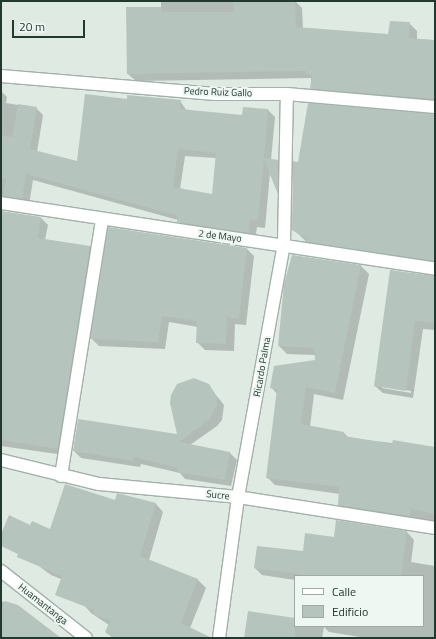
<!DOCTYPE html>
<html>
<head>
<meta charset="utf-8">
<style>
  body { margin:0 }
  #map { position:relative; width:436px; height:639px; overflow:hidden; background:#dfeae3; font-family:"Titillium Web",sans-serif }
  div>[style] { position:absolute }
  .shadow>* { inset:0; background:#0003 }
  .building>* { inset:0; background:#b5c4bc }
  .roads { filter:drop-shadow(1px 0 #a2b1a9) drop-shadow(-1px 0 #a2b1a9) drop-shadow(0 1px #a2b1a9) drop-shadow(0 -1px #a2b1a9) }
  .street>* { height:12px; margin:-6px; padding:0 6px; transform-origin:6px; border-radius:6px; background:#fff }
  span { translate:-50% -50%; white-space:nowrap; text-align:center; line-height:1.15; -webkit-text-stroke:4px #eff7f2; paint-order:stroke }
  .street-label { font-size:10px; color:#21392e }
  .frame { position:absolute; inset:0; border:2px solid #21392e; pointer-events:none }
  .legend { position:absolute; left:294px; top:575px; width:130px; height:52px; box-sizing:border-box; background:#eff7f2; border:1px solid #9daba4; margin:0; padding:5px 7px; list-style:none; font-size:12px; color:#21392e }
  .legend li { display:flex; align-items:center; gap:8px; height:20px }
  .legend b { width:20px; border:1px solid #9daba4 }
  .scale { position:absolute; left:12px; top:20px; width:73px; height:18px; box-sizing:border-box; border:2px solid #21392e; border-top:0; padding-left:5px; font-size:12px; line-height:14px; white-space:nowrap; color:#21392e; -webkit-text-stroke:3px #eff7f2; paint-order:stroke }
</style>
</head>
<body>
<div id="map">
  <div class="shadow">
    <i style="clip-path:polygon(161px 1px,295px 1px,302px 8px,303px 29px,389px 35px,409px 23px,417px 31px,417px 39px,435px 41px,435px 106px,319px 96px,311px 88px,311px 78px,136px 81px,128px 74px,161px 8px)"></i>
    <i style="clip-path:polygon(evenodd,1px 91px,7px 97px,6px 103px,36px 108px,43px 115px,37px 152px,78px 162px,128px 100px,180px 101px,187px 111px,243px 116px,268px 110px,275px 117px,271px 160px,278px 161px,285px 168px,284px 199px,278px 193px,270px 173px,265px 228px,257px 227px,255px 240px,185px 229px,178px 220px,33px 180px,29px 205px,2px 206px,1px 211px,1px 91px,185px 156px,216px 158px,213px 195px,180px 189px,185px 156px)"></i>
    <i style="clip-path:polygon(435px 115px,435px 267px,314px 249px,293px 229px,299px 163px)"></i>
    <i style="clip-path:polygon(1px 212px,41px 218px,48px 225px,45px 240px,90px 247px,97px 254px,64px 455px,1px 446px)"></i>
    <i style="clip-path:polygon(247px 249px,254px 256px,246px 325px,235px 324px,234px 351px,205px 350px,198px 343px,198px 327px,169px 322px,165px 349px,99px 346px,92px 339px)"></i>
    <i style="clip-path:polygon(292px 256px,361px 266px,369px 274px,343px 400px,314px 394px,310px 427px,344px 433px,349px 438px,435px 448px,435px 521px,347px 513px,339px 505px,340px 494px,275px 485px,267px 477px,277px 394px,271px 387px,316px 361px,315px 355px,287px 354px,279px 346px)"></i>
    <i style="clip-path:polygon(evenodd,435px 277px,435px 330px,423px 329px,413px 398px,383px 393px,375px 386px,435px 277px,382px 386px,411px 391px,411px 393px,382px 388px,382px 386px)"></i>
    <i style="clip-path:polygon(208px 385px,224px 405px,222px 420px,217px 426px,190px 445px,230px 453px,237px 460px,231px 486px,185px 479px,180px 473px,141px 464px,140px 467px,81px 458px,74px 451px,179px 436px)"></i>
    <i style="clip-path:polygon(116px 501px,156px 504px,163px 512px,149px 560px,198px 580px,206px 588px,190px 628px,208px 638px,113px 638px,109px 625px,91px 613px,61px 579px,51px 575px,9px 544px,31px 526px,51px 530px)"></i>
    <i style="clip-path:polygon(337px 521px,407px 532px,414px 540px,411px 562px,435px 566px,435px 638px,366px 638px,329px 632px,324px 627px,322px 638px,245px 638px,295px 619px,295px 626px,423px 626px,423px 576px,295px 576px,295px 580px,262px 575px,255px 568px,303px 552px,334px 539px)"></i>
    <i style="clip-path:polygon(1px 601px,17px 606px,59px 638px,1px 638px)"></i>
  </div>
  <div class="building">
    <i style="clip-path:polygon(233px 1px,295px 1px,296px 27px,388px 34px,390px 21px,410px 22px,409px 38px,435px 40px,435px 99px,310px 89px,312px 75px,306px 74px,306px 71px,127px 74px,126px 7px,161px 7px,162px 12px,234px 12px)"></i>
    <i style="clip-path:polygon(evenodd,85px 94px,127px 99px,127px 95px,181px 100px,180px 109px,242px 115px,243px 107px,268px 109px,264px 158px,278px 160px,278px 194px,264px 160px,258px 221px,250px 220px,249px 233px,177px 222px,178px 216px,26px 174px,22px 199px,3px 196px,6px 179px,1px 178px,1px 135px,12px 137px,18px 104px,37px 107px,30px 149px,77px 161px,85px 94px,178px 149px,216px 153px,212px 194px,173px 187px,178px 149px)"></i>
    <i style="clip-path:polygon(308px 103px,435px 114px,435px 261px,305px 242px,307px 239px,292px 230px,293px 161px,298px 162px)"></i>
    <i style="clip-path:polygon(1px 211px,41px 217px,38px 238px,90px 246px,58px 449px,1px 440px)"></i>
    <i style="clip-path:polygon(108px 227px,247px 248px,239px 319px,227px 317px,226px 344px,196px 343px,197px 321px,162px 316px,158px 342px,90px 339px)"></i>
    <i style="clip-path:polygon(292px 255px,361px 265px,335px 393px,306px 387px,301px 424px,344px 432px,344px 436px,392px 444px,393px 440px,435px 447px,435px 514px,411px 509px,410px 516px,338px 505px,339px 487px,266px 478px,277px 389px,270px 388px,274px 366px,315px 360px,314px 348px,278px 346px,284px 284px)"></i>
    <i style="clip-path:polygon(390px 270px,435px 276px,435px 323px,415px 321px,406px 391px,374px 386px)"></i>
    <i style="clip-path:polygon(194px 378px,209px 384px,217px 397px,217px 405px,210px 419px,179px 442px,230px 452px,225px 480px,177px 472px,178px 468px,134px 457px,133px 461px,73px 451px,78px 419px,177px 434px,170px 403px,171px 395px,177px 384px)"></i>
    <i style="clip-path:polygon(65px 484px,115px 500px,117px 493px,156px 503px,140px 556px,198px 579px,181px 623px,212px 638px,113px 638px,105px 632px,110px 621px,93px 614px,94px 610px,55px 595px,62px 576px,17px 557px,18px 554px,1px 546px,1px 534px,9px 515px,30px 525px,32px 521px,50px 529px)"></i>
    <i style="clip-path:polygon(336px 520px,407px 531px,401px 576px,299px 576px,299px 574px,254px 568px,257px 546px,303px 551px,305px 533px,334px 537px)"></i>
    <i style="clip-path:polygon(5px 601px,18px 605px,61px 638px,1px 638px,1px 612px)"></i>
    <i style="clip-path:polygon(248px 611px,295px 618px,295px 638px,244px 638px)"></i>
  </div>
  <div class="roads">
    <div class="street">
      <i style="left:1px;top:76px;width:215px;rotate:4.8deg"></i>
      <i style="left:215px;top:94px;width:72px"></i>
      <i style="left:287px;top:94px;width:149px;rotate:5deg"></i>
      <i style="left:1px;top:203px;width:439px;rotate:8.6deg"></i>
      <i style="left:1px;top:460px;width:101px;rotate:13.8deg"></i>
      <i style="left:99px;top:484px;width:140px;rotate:5.3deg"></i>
      <i style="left:238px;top:497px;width:199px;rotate:8.9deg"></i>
      <i style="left:61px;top:476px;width:260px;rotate:-80.9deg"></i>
      <i style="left:1px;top:571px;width:108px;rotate:38.2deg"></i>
      <i style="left:219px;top:638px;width:142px;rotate:-82.3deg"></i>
      <i style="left:238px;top:497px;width:257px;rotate:-79.7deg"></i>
      <i style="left:284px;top:244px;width:150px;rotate:-88.9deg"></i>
    </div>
  </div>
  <div class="street-label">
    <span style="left:218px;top:92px;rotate:2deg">Pedro Ruiz Gallo</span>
    <span style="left:220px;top:236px;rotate:7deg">2 de Mayo</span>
    <span style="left:262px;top:367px;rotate:-80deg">Ricardo Palma</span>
    <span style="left:218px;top:495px;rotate:6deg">Sucre</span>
    <span style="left:43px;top:604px;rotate:38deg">Huamantanga</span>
  </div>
  <div class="frame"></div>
  <ul class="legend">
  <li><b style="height:5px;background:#fff"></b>Calle</li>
  <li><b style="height:11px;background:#b5c4bc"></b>Edificio</li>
  </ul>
  <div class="scale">20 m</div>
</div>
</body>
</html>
